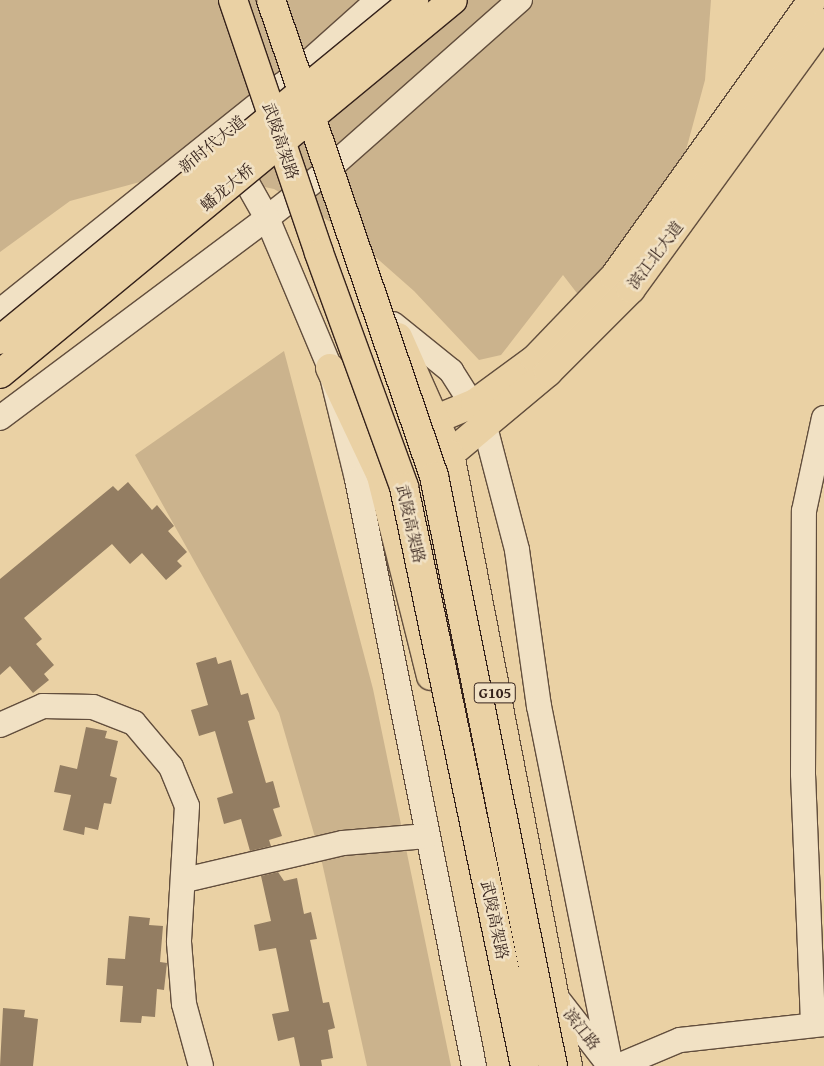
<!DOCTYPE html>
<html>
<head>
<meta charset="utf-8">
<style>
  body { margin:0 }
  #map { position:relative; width:824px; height:1066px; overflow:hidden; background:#ead1a4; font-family:"Gentium Book Plus","Noto Serif SC",serif }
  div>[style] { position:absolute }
  .green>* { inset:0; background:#cbb38d }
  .building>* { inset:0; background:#937d62 }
  .roads { filter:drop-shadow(1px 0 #624e3d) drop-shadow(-1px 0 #624e3d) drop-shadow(0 1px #624e3d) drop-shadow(0 -1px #624e3d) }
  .minor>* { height:24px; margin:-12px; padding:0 12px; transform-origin:12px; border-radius:12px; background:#f1e1c4 }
  .major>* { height:28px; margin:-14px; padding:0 14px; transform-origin:14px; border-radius:14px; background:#ead1a4 }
  .highway>* { height:28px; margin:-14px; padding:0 14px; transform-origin:14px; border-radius:14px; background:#ead1a4 }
  .bridges { filter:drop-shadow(1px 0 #35221b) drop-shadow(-1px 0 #35221b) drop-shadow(0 1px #35221b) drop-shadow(0 -1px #35221b) }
  .major-bridge>* { height:28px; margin:-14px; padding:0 14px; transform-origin:14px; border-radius:14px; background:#ead1a4 }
  .highway-bridge>* { height:28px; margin:-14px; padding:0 14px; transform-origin:14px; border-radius:14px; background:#ead1a4 }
  span { translate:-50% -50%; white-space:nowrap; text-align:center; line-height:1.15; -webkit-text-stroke:5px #f1e1c4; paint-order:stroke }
  .shield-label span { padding:1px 4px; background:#f1e1c4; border:1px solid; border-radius:4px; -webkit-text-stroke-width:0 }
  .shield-label { font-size:15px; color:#35221b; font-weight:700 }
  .street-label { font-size:16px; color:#35221b }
</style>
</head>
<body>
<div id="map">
  <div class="green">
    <i style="clip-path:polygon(0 0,711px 0,705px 80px,666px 224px,600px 323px,563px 275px,501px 355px,479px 360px,414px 291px,346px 231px,274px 189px,184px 170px,70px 201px,0 252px)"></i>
    <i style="clip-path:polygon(284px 351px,373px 689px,451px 1066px,367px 1066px,321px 858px,279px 713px,135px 455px)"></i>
  </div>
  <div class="building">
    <i style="clip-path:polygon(128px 482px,152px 510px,157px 505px,174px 526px,168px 531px,187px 552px,177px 561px,182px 566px,166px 580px,142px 553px,130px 564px,112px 544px,24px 618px,42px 639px,36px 644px,54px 665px,44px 674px,49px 680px,33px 693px,10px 666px,0 675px,0 579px,113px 486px,118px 491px)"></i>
    <i style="clip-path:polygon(216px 657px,218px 664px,231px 660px,241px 695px,248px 693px,255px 719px,248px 721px,266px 783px,273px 781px,280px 807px,273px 809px,282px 836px,269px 840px,271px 846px,250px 851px,241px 819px,224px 824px,217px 798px,233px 793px,215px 731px,199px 736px,191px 710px,208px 705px,196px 663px)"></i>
    <i style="clip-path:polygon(86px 727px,107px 731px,105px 738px,118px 741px,110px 776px,117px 778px,111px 804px,104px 803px,98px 830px,85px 827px,84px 835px,63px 830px,71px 795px,54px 792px,60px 765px,77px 769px)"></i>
    <i style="clip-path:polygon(278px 872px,284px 881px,297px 878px,304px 914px,311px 912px,317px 939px,310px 940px,323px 1003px,329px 1002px,335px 1028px,328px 1030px,333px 1058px,321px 1060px,322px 1066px,300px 1066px,294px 1037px,278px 1041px,272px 1014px,289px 1011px,276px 948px,259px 951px,254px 925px,271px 921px,261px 876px)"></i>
    <i style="clip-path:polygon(129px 916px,150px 918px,149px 925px,163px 926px,160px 962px,167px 963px,164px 990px,157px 989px,155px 1017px,142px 1016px,141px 1023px,120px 1022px,123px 986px,106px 985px,108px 958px,125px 959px)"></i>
    <i style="clip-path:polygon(3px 1008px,25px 1010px,24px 1017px,38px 1019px,33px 1066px,0 1066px)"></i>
  </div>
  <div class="roads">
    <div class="minor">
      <i style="left:284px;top:84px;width:126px;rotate:-41.8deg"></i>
      <i style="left:233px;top:158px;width:69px;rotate:60.5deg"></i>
      <i style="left:267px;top:218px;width:71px;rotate:-38.2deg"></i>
      <i style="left:323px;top:174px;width:263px;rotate:-41.5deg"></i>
      <i style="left:0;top:311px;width:361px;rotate:-38.7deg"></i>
      <i style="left:282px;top:85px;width:38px;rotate:65deg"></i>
      <i style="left:393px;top:324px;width:75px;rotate:39deg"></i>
      <i style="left:451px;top:371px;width:62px;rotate:57.6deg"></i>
      <i style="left:484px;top:423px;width:131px;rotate:75.4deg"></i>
      <i style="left:517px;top:550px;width:158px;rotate:82deg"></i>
      <i style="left:539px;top:706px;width:367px;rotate:78.7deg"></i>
      <i style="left:0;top:418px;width:334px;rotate:-36.8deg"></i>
      <i style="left:267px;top:218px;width:163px;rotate:67.2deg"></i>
      <i style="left:330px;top:368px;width:114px;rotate:76.3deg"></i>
      <i style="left:357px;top:479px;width:599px;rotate:78.73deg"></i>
      <i style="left:0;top:725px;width:47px;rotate:-23.8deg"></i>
      <i style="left:43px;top:706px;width:50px;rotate:1.1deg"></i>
      <i style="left:93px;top:707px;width:44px;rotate:21.3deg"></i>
      <i style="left:134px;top:723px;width:57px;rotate:49.9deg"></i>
      <i style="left:171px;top:767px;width:42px;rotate:67.7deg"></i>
      <i style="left:187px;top:806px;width:136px;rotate:93.4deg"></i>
      <i style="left:179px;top:942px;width:62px;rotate:85.4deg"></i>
      <i style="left:184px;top:1004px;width:64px;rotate:74.7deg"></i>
      <i style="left:185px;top:880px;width:162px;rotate:-13.2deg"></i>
      <i style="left:343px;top:843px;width:84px;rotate:-4.8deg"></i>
      <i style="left:553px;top:993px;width:91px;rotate:52.1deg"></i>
      <i style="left:813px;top:1023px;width:249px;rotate:-92.3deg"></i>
      <i style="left:803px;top:774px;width:263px;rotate:-89.8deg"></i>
      <i style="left:804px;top:511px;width:95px;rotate:-77.9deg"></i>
      <i style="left:618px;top:1066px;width:67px;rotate:-22.8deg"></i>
      <i style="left:680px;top:1040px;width:145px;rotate:-6.3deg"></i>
    </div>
    <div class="major">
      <i style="left:434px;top:420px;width:44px;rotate:-22.5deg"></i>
      <i style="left:475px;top:403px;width:74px;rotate:-36.3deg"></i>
      <i style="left:535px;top:359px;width:114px;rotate:-46.1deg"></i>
      <i style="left:614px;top:277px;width:340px;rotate:-54.4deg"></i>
      <i style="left:450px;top:454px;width:128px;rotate:-39.9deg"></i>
      <i style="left:548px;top:372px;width:117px;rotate:-45deg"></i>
      <i style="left:631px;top:289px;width:329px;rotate:-54deg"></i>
    </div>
    <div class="highway">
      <i style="left:398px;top:337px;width:128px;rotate:66deg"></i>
      <i style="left:450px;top:454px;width:623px;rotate:79.09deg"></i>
      <i style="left:330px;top:368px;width:119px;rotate:64.7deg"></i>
      <i style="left:381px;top:476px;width:206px;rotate:76deg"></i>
    </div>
  </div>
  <div class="bridges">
    <div class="major-bridge">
      <i style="left:0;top:340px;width:536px;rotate:-39.39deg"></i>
      <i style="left:0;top:374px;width:587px;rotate:-39.54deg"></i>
    </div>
    <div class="highway-bridge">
      <i style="left:233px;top:0;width:267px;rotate:71.2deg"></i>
      <i style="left:319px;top:253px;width:249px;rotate:70deg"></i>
      <i style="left:404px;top:487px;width:592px;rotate:78.2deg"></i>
      <i style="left:271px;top:0;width:503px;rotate:71.1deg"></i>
      <i style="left:434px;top:476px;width:602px;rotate:78.6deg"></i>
    </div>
  </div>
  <div class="shield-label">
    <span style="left:495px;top:693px">G105</span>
  </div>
  <div class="street-label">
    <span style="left:281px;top:141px;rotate:71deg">武陵高架路</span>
    <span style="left:212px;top:144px;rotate:-39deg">新时代大道</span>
    <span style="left:227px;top:187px;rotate:-40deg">蟠龙大桥</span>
    <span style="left:655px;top:255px;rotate:-53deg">滨江北大道</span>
    <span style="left:411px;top:524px;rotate:77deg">武陵高架路</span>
    <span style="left:495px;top:920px;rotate:78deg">武陵高架路</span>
    <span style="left:582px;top:1029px;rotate:52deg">滨江路</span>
  </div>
</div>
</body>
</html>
